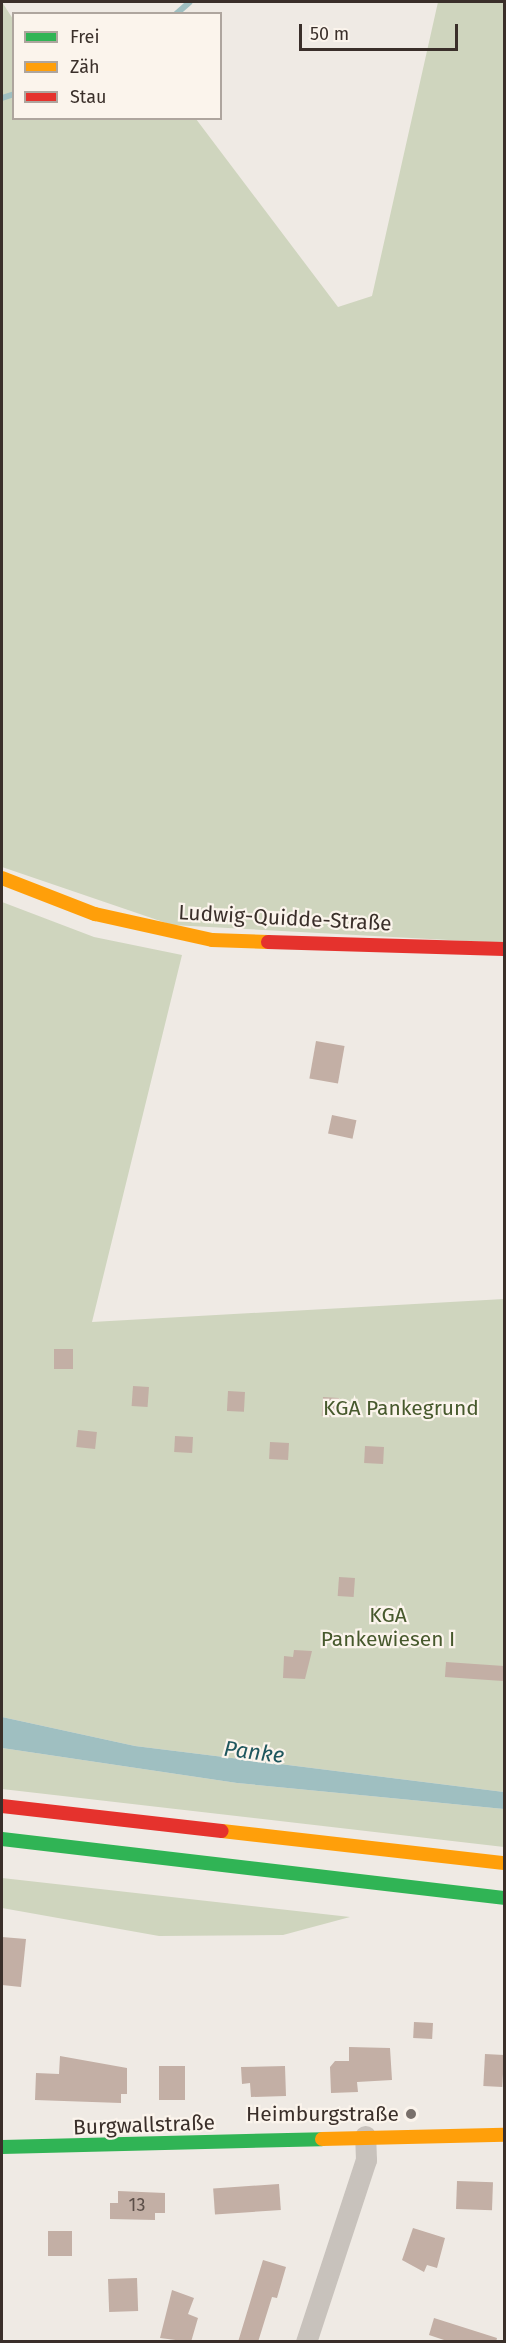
<!DOCTYPE html>
<html>
<head>
<meta charset="utf-8">
<style>
  body { margin:0 }
  #map { position:relative; width:506px; height:2343px; overflow:hidden; background:#efeae4; font-family:"Fira Sans",sans-serif }
  div>[style] { position:absolute }
  .green>* { inset:0; background:#cfd5be }
  .water>* { inset:0; background:#9fbfc1 }
  .stream>* { height:6px; margin:-3px; padding:0 3px; transform-origin:3px; border-radius:3px; background:#9fbfc1 }
  .building>* { inset:0; background:#c3afa5; transform-origin:0 0 }
  .street>* { height:21px; margin:-10.5px; padding:0 10.5px; transform-origin:10.5px; border-radius:10.5px; background:#c8c2bc }
  .fast>* { height:14px; margin:-7px; padding:0 7px; transform-origin:7px; border-radius:7px; background:#30b455 }
  .slow>* { height:14px; margin:-7px; padding:0 7px; transform-origin:7px; border-radius:7px; background:#ff9f0a }
  .jam>* { height:14px; margin:-7px; padding:0 7px; transform-origin:7px; border-radius:7px; background:#e5322d }
  .dots>* { width:16px; height:16px; translate:-50% -50%; box-sizing:border-box; border:3px solid #fbf4ec; border-radius:50% }
  span { translate:-50% -50%; white-space:nowrap; text-align:center; line-height:1.15; -webkit-text-stroke:4.5px #fbf4ec; paint-order:stroke }
  .number-label { font-size:18px; color:#5c4f49 }
  .number-label span { -webkit-text-stroke-width:0 }
  .street-label { font-size:21px; color:#3a2f2a }
  .park-label { font-size:21px; color:#47592d }
  .poi-label { font-size:21px; color:#3a2f2a }
  .right { translate:-100% -50%; text-align:right }
  .water-label { font-size:22px; color:#1e565d; font-style:italic }
  .frame { position:absolute; inset:0; border:3px solid #3a2f2a; pointer-events:none }
  .legend { position:absolute; left:12px; top:12px; width:210px; height:108px; box-sizing:border-box; background:#fbf4ec; border:2px solid #aea59e; margin:0; padding:8px 10px; list-style:none; font-size:18px; color:#3a2f2a }
  .legend li { display:flex; align-items:center; gap:12px; height:30px }
  .legend b { width:30px; border:2px solid #aea59e }
  .scale { position:absolute; left:299px; top:24px; width:159px; height:27px; box-sizing:border-box; border:3px solid #3a2f2a; border-top:0; padding-left:8px; font-size:18px; line-height:21px; white-space:nowrap; color:#3a2f2a; -webkit-text-stroke:4px #fbf4ec; paint-order:stroke }
</style>
</head>
<body>
<div id="map">
  <div class="green">
    <i style="clip-path:polygon(2px 2px,13px 19px,14px 118px,196px 119px,338px 307px,372px 296px,438px 2px,504px 2px,504px 943px,172px 925px,2px 867px)"></i>
    <i style="clip-path:polygon(2px 902px,94px 937px,182px 955px,92px 1322px,504px 1299px,504px 1792px,135px 1746px,2px 1717px)"></i>
    <i style="clip-path:polygon(2px 1748px,237px 1783px,504px 1809px,504px 1847px,2px 1789px)"></i>
    <i style="clip-path:polygon(2px 1878px,350px 1917px,283px 1935px,159px 1936px,2px 1908px)"></i>
  </div>
  <div class="water">
    <i style="clip-path:polygon(2px 1717px,135px 1746px,504px 1792px,504px 1809px,237px 1783px,2px 1748px)"></i>
  </div>
  <div class="stream">
    <i style="left:176px;top:14px;width:18px;rotate:-41deg"></i>
    <i style="left:2px;top:98px;width:13px;rotate:-18deg"></i>
  </div>
  <div class="building">
    <i style="left:316px;top:1041px;width:29px;height:38px;rotate:10deg"></i>
    <i style="left:332px;top:1115px;width:25px;height:19px;rotate:12deg"></i>
    <i style="left:54px;top:1349px;width:19px;height:20px"></i>
    <i style="left:133px;top:1386px;width:16px;height:20px;rotate:4deg"></i>
    <i style="left:228px;top:1391px;width:17px;height:20px;rotate:3deg"></i>
    <i style="left:323px;top:1397px;width:16px;height:19px;rotate:4deg"></i>
    <i style="left:78px;top:1430px;width:19px;height:17px;rotate:6deg"></i>
    <i style="left:175px;top:1436px;width:18px;height:16px;rotate:3deg"></i>
    <i style="left:270px;top:1442px;width:19px;height:17px;rotate:3deg"></i>
    <i style="left:365px;top:1446px;width:19px;height:17px;rotate:3deg"></i>
    <i style="left:339px;top:1577px;width:16px;height:19px;rotate:4deg"></i>
    <i style="clip-path:polygon(294px 1650px,312px 1651px,305px 1679px,283px 1678px,284px 1656px,293px 1657px)"></i>
    <i style="left:446px;top:1662px;width:58px;height:15px;rotate:4deg"></i>
    <i style="clip-path:polygon(2px 1937px,26px 1939px,21px 1987px,2px 1985px)"></i>
    <i style="left:414px;top:2022px;width:19px;height:16px;rotate:3deg"></i>
    <i style="clip-path:polygon(349px 2047px,390px 2048px,392px 2080px,357px 2082px,358px 2092px,331px 2093px,330px 2067px,335px 2061px,349px 2061px)"></i>
    <i style="left:485px;top:2054px;width:19px;height:32px;rotate:3deg"></i>
    <i style="clip-path:polygon(60px 2056px,127px 2068px,127px 2094px,121px 2094px,121px 2103px,35px 2100px,36px 2073px,59px 2074px)"></i>
    <i style="left:185px;top:2066px;width:34px;height:26px;rotate:90deg"></i>
    <i style="clip-path:polygon(285px 2066px,286px 2096px,251px 2097px,250px 2083px,242px 2084px,241px 2067px)"></i>
    <i style="left:457px;top:2181px;width:36px;height:28px;rotate:2deg"></i>
    <i style="left:279px;top:2184px;width:26px;height:66px;rotate:86deg"></i>
    <i style="clip-path:polygon(118px 2191px,165px 2193px,165px 2213px,155px 2213px,155px 2220px,110px 2219px,110px 2203px,118px 2203px)"></i>
    <i style="clip-path:polygon(413px 2228px,445px 2238px,437px 2268px,427px 2265px,424px 2272px,402px 2260px)"></i>
    <i style="left:48px;top:2231px;width:24px;height:25px"></i>
    <i style="clip-path:polygon(263px 2260px,286px 2267px,277px 2298px,272px 2297px,258px 2342px,238px 2342px)"></i>
    <i style="left:137px;top:2278px;width:33px;height:29px;rotate:88deg"></i>
    <i style="clip-path:polygon(172px 2290px,194px 2298px,188px 2314px,198px 2318px,191px 2342px,160px 2338px)"></i>
    <i style="clip-path:polygon(434px 2318px,497px 2338px,496px 2342px,450px 2342px,429px 2335px)"></i>
  </div>
  <div class="street">
    <i style="left:306px;top:2342px;width:192px;rotate:-71.8deg"></i>
    <i style="left:366px;top:2160px;width:24px;rotate:-92deg"></i>
  </div>
  <div class="fast">
    <i style="left:2px;top:1839px;width:505px;rotate:6.7deg"></i>
    <i style="left:2px;top:2147px;width:320px;rotate:-1.4deg"></i>
  </div>
  <div class="slow">
    <i style="left:2px;top:878px;width:100px;rotate:21.2deg"></i>
    <i style="left:95px;top:914px;width:120px;rotate:12.5deg"></i>
    <i style="left:212px;top:940px;width:56px;rotate:2deg"></i>
    <i style="left:222px;top:1831px;width:284px;rotate:6.5deg"></i>
    <i style="left:322px;top:2139px;width:182px;rotate:-1.3deg"></i>
  </div>
  <div class="jam">
    <i style="left:268px;top:942px;width:236px;rotate:1.7deg"></i>
    <i style="left:2px;top:1806px;width:221px;rotate:6.5deg"></i>
  </div>
  <div class="dots">
    <i style="left:411px;top:2114px;background:#79706b"></i>
  </div>
  <div class="number-label">
    <span style="left:137px;top:2205px">13</span>
  </div>
  <div class="street-label">
    <span style="left:285px;top:918px;rotate:3deg">Ludwig-Quidde-Straße</span>
    <span style="left:144px;top:2125px;rotate:-2deg">Burgwallstraße</span>
  </div>
  <div class="park-label">
    <span style="left:401px;top:1408px">KGA Pankegrund</span>
    <span style="left:388px;top:1627px">KGA<br>Pankewiesen I</span>
  </div>
  <div class="poi-label">
    <span class="right" style="left:399px;top:2114px">Heimburgstraße</span>
  </div>
  <div class="water-label">
    <span style="left:254px;top:1752px;rotate:7deg">Panke</span>
  </div>
  <div class="frame"></div>
  <ul class="legend">
  <li><b style="height:8px;background:#30b455"></b>Frei</li>
  <li><b style="height:8px;background:#ff9f0a"></b>Zäh</li>
  <li><b style="height:8px;background:#e5322d"></b>Stau</li>
  </ul>
  <div class="scale">50 m</div>
</div>
</body>
</html>
